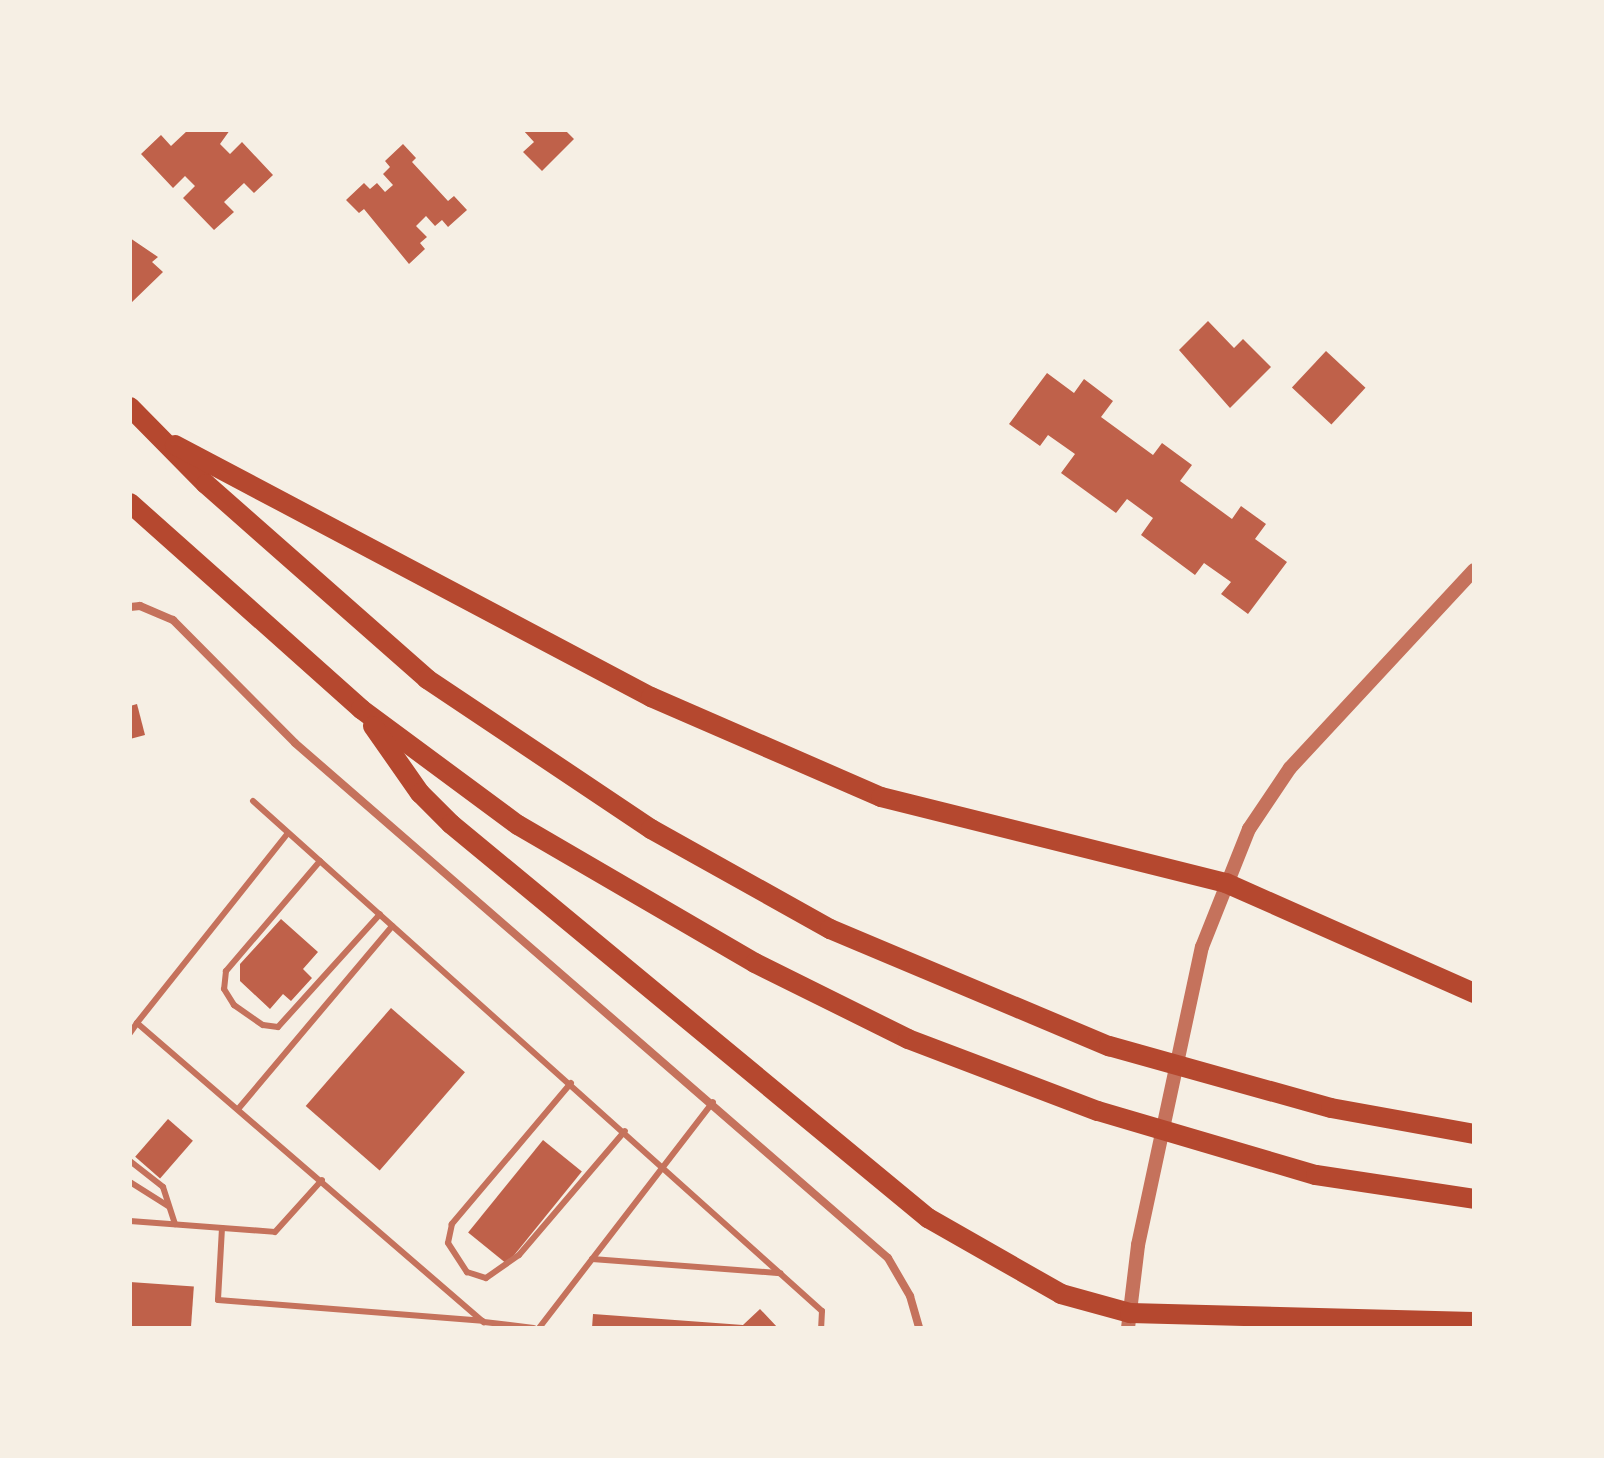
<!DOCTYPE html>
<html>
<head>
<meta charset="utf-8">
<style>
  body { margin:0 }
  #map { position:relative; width:1604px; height:1458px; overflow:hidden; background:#f6efe4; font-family:Cabin,sans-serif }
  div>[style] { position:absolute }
  .building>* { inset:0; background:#bf614a; transform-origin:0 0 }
  .service>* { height:6px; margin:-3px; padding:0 3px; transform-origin:3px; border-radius:3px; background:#c5725c }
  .minor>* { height:8px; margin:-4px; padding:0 4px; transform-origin:4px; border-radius:4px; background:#c5725c }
  .tertiary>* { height:14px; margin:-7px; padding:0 7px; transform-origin:7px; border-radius:7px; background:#c5725c }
  .primary>* { height:20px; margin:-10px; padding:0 10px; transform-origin:10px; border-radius:10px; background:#b5482f }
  span { translate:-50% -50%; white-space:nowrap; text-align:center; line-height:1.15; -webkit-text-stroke:8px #f6efe4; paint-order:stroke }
  .frame { position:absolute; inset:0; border:132px solid #f6efe4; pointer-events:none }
</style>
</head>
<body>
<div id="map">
  <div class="building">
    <i style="clip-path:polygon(188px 130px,230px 130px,220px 144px,230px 154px,242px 142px,273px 175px,254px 193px,244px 183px,224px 202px,234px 212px,214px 230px,183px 198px,195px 186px,185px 176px,173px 188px,141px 154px,161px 135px,171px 146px)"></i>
    <i style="clip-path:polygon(523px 130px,565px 130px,574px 139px,542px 171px,523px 152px,534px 142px)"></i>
    <i style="clip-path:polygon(403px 144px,416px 158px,412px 162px,448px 201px,454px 196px,467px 210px,448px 227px,442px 220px,435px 226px,426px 216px,416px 226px,427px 237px,420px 243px,425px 249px,409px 264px,364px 209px,359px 213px,346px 200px,364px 183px,370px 189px,377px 183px,385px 192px,393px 185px,383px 174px,390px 167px,385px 161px)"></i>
    <i style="clip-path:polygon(130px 238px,158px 257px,152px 262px,163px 272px,130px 304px)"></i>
    <i style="clip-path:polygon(1208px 321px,1234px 348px,1243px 339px,1271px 367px,1230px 408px,1179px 350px)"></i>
    <i style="left:1326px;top:351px;width:54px;height:50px;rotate:43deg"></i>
    <i style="clip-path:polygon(1047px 373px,1074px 393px,1084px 379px,1113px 401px,1101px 417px,1153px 455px,1162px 443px,1192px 465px,1180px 481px,1232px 519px,1241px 506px,1266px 524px,1255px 539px,1287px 562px,1248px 614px,1221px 594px,1231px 582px,1204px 563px,1195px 575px,1141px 535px,1153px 518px,1127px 499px,1116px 513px,1061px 473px,1075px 454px,1048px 435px,1040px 446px,1009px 424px)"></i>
    <i style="clip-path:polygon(137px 704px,145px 735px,130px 739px,130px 706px)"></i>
    <i style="clip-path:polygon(281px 919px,318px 952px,303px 969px,312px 978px,291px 1001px,283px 994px,270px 1009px,240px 981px,240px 964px)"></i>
    <i style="left:391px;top:1008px;width:98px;height:130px;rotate:41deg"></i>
    <i style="left:168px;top:1119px;width:33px;height:50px;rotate:41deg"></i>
    <i style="left:543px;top:1140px;width:50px;height:119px;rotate:39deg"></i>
    <i style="left:130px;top:1282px;width:64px;height:46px;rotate:4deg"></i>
    <i style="clip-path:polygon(760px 1309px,778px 1328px,592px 1328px,593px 1314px,743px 1325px)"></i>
  </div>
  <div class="service">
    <i style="left:253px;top:801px;width:764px;rotate:41.87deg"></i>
    <i style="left:822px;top:1311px;width:17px;rotate:93deg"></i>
    <i style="left:288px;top:833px;width:243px;rotate:128.5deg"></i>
    <i style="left:137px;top:1023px;width:458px;rotate:40.8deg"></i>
    <i style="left:484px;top:1322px;width:50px;rotate:6.8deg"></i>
    <i style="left:320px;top:861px;width:145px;rotate:130.5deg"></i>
    <i style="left:226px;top:971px;width:18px;rotate:96deg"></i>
    <i style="left:224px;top:989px;width:19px;rotate:58deg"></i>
    <i style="left:234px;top:1005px;width:35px;rotate:35deg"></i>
    <i style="left:263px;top:1025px;width:15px;rotate:8deg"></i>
    <i style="left:278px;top:1027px;width:152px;rotate:-47.9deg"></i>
    <i style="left:130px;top:1033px;width:12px;rotate:-55deg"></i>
    <i style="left:571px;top:1083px;width:185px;rotate:130.2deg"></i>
    <i style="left:452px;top:1224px;width:19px;rotate:102deg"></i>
    <i style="left:448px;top:1243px;width:35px;rotate:57deg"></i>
    <i style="left:467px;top:1272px;width:20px;rotate:18deg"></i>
    <i style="left:486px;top:1278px;width:40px;rotate:-34.9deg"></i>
    <i style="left:519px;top:1255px;width:163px;rotate:-49.5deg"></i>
    <i style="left:239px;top:1108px;width:238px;rotate:-49.9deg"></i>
    <i style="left:130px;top:1161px;width:42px;rotate:38.2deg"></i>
    <i style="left:163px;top:1187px;width:39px;rotate:72deg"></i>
    <i style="left:130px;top:1182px;width:45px;rotate:32.3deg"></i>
    <i style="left:130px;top:1221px;width:145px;rotate:4.3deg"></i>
    <i style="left:275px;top:1232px;width:70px;rotate:-47.9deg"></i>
    <i style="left:222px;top:1228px;width:72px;rotate:93.2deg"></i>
    <i style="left:218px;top:1300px;width:265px;rotate:4.5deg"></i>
    <i style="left:592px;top:1259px;width:189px;rotate:4.3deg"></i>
    <i style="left:539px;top:1328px;width:285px;rotate:-52.4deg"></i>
  </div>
  <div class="minor">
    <i style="left:130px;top:607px;width:10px;rotate:-6deg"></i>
    <i style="left:140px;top:606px;width:36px;rotate:23deg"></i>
    <i style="left:173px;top:620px;width:173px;rotate:45.2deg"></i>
    <i style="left:295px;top:743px;width:785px;rotate:40.97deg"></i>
    <i style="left:888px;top:1258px;width:44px;rotate:59.9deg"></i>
    <i style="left:910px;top:1296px;width:33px;rotate:74deg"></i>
  </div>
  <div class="tertiary">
    <i style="left:1128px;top:1328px;width:84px;rotate:-83.1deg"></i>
    <i style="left:1138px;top:1245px;width:305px;rotate:-77.9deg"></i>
    <i style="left:1202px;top:947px;width:127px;rotate:-68.3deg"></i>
    <i style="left:1249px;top:829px;width:73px;rotate:-56.1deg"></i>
    <i style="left:1290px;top:768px;width:270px;rotate:-47.1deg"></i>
  </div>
  <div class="primary">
    <i style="left:130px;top:407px;width:108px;rotate:45.4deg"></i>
    <i style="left:206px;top:484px;width:295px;rotate:41.4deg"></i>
    <i style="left:427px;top:679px;width:270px;rotate:33.8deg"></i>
    <i style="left:651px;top:829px;width:205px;rotate:29.2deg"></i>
    <i style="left:830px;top:929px;width:303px;rotate:22.8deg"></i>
    <i style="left:1109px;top:1046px;width:230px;rotate:15.6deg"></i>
    <i style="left:1331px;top:1108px;width:145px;rotate:10.3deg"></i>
    <i style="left:175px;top:445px;width:539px;rotate:27.9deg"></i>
    <i style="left:651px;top:697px;width:251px;rotate:23.5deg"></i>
    <i style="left:881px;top:797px;width:356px;rotate:14deg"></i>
    <i style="left:1226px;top:883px;width:271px;rotate:23.9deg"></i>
    <i style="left:130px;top:503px;width:310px;rotate:41.7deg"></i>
    <i style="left:361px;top:709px;width:195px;rotate:36.5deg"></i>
    <i style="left:518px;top:825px;width:274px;rotate:30.2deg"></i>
    <i style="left:755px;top:963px;width:171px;rotate:26.4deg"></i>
    <i style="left:908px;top:1039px;width:203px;rotate:20.8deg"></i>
    <i style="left:1098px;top:1111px;width:227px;rotate:16.4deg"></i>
    <i style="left:1316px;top:1175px;width:160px;rotate:8.6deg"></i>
    <i style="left:373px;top:726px;width:82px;rotate:55deg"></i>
    <i style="left:420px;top:793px;width:44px;rotate:45deg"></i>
    <i style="left:451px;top:824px;width:619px;rotate:39.56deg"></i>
    <i style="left:928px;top:1218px;width:153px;rotate:29.7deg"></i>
    <i style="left:1061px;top:1294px;width:72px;rotate:15.4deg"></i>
    <i style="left:1130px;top:1313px;width:344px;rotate:1.5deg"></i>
  </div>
  <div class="frame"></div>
</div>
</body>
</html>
